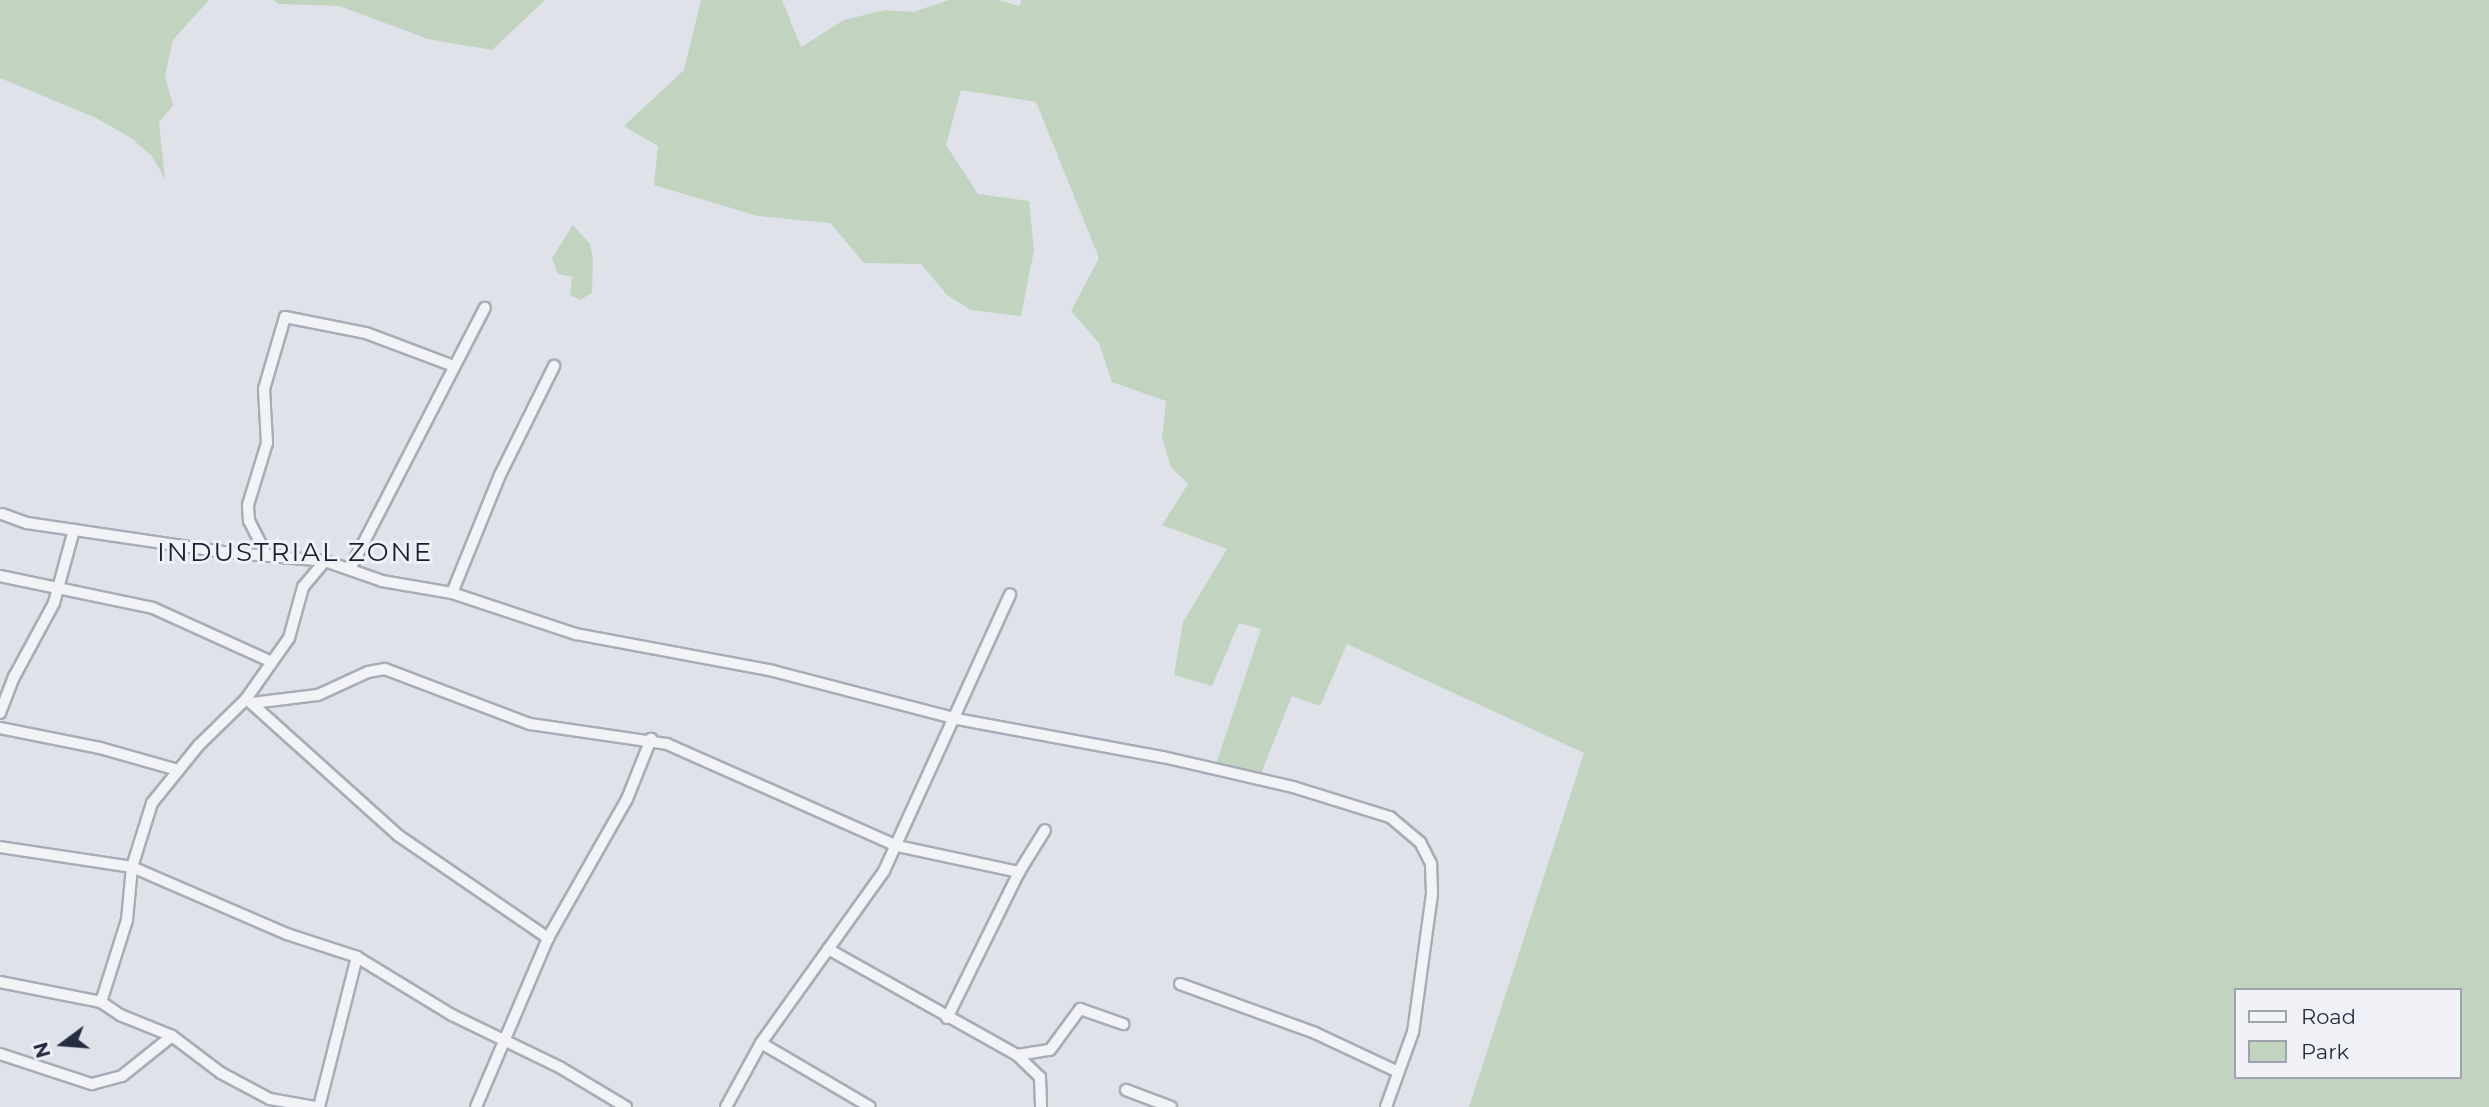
<!DOCTYPE html>
<html>
<head>
<meta charset="utf-8">
<style>
  body { margin:0 }
  #map { position:relative; width:2489px; height:1107px; overflow:hidden; background:#dfe2e9; font-family:Montserrat,sans-serif }
  div>[style] { position:absolute }
  .green>* { inset:0; background:#c2d4c0 }
  .roads { filter:drop-shadow(2px 0 #a8acb7) drop-shadow(-2px 0 #a8acb7) drop-shadow(0 2px #a8acb7) drop-shadow(0 -2px #a8acb7) }
  .minor>* { height:10px; margin:-5px; padding:0 5px; transform-origin:5px; border-radius:5px; background:#f2f3f7 }
  span { translate:-50% -50%; white-space:nowrap; text-align:center; line-height:1.15; -webkit-text-stroke:6px #eff1f7; paint-order:stroke }
  .quarter-label { font-size:26px; color:#191e32; letter-spacing:2px }
  .legend { position:absolute; left:2234px; top:988px; width:228px; height:91px; box-sizing:border-box; background:#eff1f7; border:2px solid #9fa3ae; margin:0; padding:9px 12px; list-style:none; font-size:21px; color:#272d41 }
  .legend li { display:flex; align-items:center; gap:14px; height:35px }
  .legend b { width:35px; border:2px solid #9fa3ae }
  .north { position:absolute; left:28px; top:1009px; width:70px; height:70px; -webkit-text-stroke:5px #eff1f7; paint-order:stroke; rotate:254deg; font-size:19px; font-weight:700; line-height:28px; text-align:center; color:#272d41 }
  .north::after { content:''; display:block; margin:auto; width:24px; height:32px; background:#272d41; clip-path:polygon(50% 0,100% 100%,50% 72%,0 100%) }
</style>
</head>
<body>
<div id="map">
  <div class="green">
    <i style="clip-path:polygon(0 0,209px 0,173px 40px,165px 76px,173px 106px,159px 122px,165px 179px,152px 156px,131px 138px,96px 118px,0 78px)"></i>
    <i style="clip-path:polygon(274px 0,545px 0,492px 50px,428px 39px,339px 6px,278px 4px)"></i>
    <i style="clip-path:polygon(evenodd,701px 0,782px 0,801px 47px,844px 20px,885px 10px,913px 12px,949px 0,999px 0,1019px 6px,1022px 0,2489px 0,2489px 1107px,1469px 1107px,1584px 753px,1347px 644px,1320px 706px,1292px 696px,1260px 776px,1216px 764px,1261px 629px,1239px 623px,1212px 686px,1174px 675px,1183px 622px,1227px 549px,1162px 525px,1188px 484px,1171px 467px,1162px 438px,1166px 401px,1112px 382px,1099px 343px,1071px 311px,1099px 258px,1036px 102px,961px 90px,946px 145px,978px 194px,1029px 201px,1034px 250px,1021px 316px,971px 310px,947px 295px,921px 264px,864px 263px,830px 223px,758px 216px,654px 185px,658px 146px,624px 126px,684px 70px,701px 0,2235px 990px,2459px 990px,2459px 1077px,2235px 1077px,2235px 990px)"></i>
    <i style="clip-path:polygon(573px 225px,590px 244px,593px 258px,592px 293px,580px 300px,570px 295px,572px 277px,558px 274px,552px 258px)"></i>
  </div>
  <div class="roads">
    <div class="minor">
      <i style="left:2px;top:514px;width:27px;rotate:20deg"></i>
      <i style="left:27px;top:523px;width:198px;rotate:8.4deg"></i>
      <i style="left:223px;top:552px;width:102px;rotate:5deg"></i>
      <i style="left:325px;top:561px;width:60px;rotate:19.3deg"></i>
      <i style="left:382px;top:581px;width:71px;rotate:9.7deg"></i>
      <i style="left:452px;top:593px;width:127px;rotate:-67.9deg"></i>
      <i style="left:500px;top:475px;width:122px;rotate:-63.6deg"></i>
      <i style="left:266px;top:554px;width:37px;rotate:-117deg"></i>
      <i style="left:249px;top:521px;width:16px;rotate:-94deg"></i>
      <i style="left:248px;top:505px;width:65px;rotate:-73deg"></i>
      <i style="left:267px;top:443px;width:54px;rotate:-93.2deg"></i>
      <i style="left:264px;top:389px;width:75px;rotate:-73.7deg"></i>
      <i style="left:285px;top:317px;width:83px;rotate:11.2deg"></i>
      <i style="left:366px;top:333px;width:94px;rotate:20.6deg"></i>
      <i style="left:350px;top:569px;width:294px;rotate:-62.7deg"></i>
      <i style="left:0;top:576px;width:156px;rotate:11.8deg"></i>
      <i style="left:153px;top:608px;width:128px;rotate:24.4deg"></i>
      <i style="left:452px;top:593px;width:131px;rotate:18.3deg"></i>
      <i style="left:576px;top:634px;width:200px;rotate:10.6deg"></i>
      <i style="left:773px;top:671px;width:190px;rotate:14.6deg"></i>
      <i style="left:957px;top:719px;width:209px;rotate:10.5deg"></i>
      <i style="left:1163px;top:757px;width:133px;rotate:13deg"></i>
      <i style="left:1293px;top:787px;width:102px;rotate:17.2deg"></i>
      <i style="left:1390px;top:817px;width:39px;rotate:40deg"></i>
      <i style="left:1420px;top:842px;width:25px;rotate:63deg"></i>
      <i style="left:1431px;top:864px;width:30px;rotate:88deg"></i>
      <i style="left:1432px;top:894px;width:139px;rotate:97.8deg"></i>
      <i style="left:1413px;top:1032px;width:80px;rotate:109.8deg"></i>
      <i style="left:250px;top:702px;width:200px;rotate:42deg"></i>
      <i style="left:399px;top:836px;width:181px;rotate:34.4deg"></i>
      <i style="left:252px;top:703px;width:66px;rotate:-6.9deg"></i>
      <i style="left:318px;top:695px;width:55px;rotate:-24.7deg"></i>
      <i style="left:368px;top:672px;width:17px;rotate:-10deg"></i>
      <i style="left:385px;top:669px;width:155px;rotate:20.8deg"></i>
      <i style="left:530px;top:724px;width:138px;rotate:8.3deg"></i>
      <i style="left:667px;top:744px;width:252px;rotate:23.9deg"></i>
      <i style="left:897px;top:846px;width:125px;rotate:12deg"></i>
      <i style="left:0;top:713px;width:39px;rotate:-69deg"></i>
      <i style="left:14px;top:677px;width:84px;rotate:-61.6deg"></i>
      <i style="left:54px;top:603px;width:76px;rotate:-74.7deg"></i>
      <i style="left:0;top:728px;width:102px;rotate:11.3deg"></i>
      <i style="left:100px;top:748px;width:81px;rotate:15.8deg"></i>
      <i style="left:0;top:847px;width:134px;rotate:8.6deg"></i>
      <i style="left:132px;top:867px;width:169px;rotate:23.4deg"></i>
      <i style="left:287px;top:934px;width:74px;rotate:18.2deg"></i>
      <i style="left:357px;top:957px;width:111px;rotate:31.4deg"></i>
      <i style="left:452px;top:1015px;width:121px;rotate:25.9deg"></i>
      <i style="left:561px;top:1068px;width:76px;rotate:31deg"></i>
      <i style="left:828px;top:949px;width:217px;rotate:29.3deg"></i>
      <i style="left:1017px;top:1055px;width:33px;rotate:-9deg"></i>
      <i style="left:1050px;top:1050px;width:51px;rotate:-53.8deg"></i>
      <i style="left:1080px;top:1009px;width:46px;rotate:19.2deg"></i>
      <i style="left:0;top:982px;width:103px;rotate:11.2deg"></i>
      <i style="left:101px;top:1002px;width:86px;rotate:-72.4deg"></i>
      <i style="left:127px;top:920px;width:53px;rotate:-84.6deg"></i>
      <i style="left:132px;top:867px;width:67px;rotate:-72.6deg"></i>
      <i style="left:152px;top:803px;width:75px;rotate:-51deg"></i>
      <i style="left:199px;top:745px;width:66px;rotate:-44.4deg"></i>
      <i style="left:246px;top:699px;width:75px;rotate:-54.8deg"></i>
      <i style="left:289px;top:638px;width:53px;rotate:-74.6deg"></i>
      <i style="left:303px;top:587px;width:34px;rotate:-50deg"></i>
      <i style="left:1180px;top:984px;width:144px;rotate:19.9deg"></i>
      <i style="left:1315px;top:1033px;width:89px;rotate:25.1deg"></i>
      <i style="left:101px;top:1002px;width:23px;rotate:34deg"></i>
      <i style="left:120px;top:1015px;width:56px;rotate:22deg"></i>
      <i style="left:172px;top:1036px;width:61px;rotate:37.1deg"></i>
      <i style="left:221px;top:1073px;width:55px;rotate:28deg"></i>
      <i style="left:270px;top:1099px;width:47px;rotate:9.9deg"></i>
      <i style="left:947px;top:1018px;width:163px;rotate:-63.7deg"></i>
      <i style="left:1019px;top:872px;width:49px;rotate:-58.2deg"></i>
      <i style="left:761px;top:1043px;width:126px;rotate:30.4deg"></i>
      <i style="left:0;top:1054px;width:97px;rotate:18.1deg"></i>
      <i style="left:92px;top:1084px;width:31px;rotate:-15deg"></i>
      <i style="left:122px;top:1076px;width:64px;rotate:-38.7deg"></i>
      <i style="left:1017px;top:1055px;width:32px;rotate:44deg"></i>
      <i style="left:1040px;top:1077px;width:30px;rotate:88deg"></i>
      <i style="left:1126px;top:1090px;width:48px;rotate:20.7deg"></i>
      <i style="left:319px;top:1107px;width:155px;rotate:-75.8deg"></i>
      <i style="left:476px;top:1107px;width:184px;rotate:-66.9deg"></i>
      <i style="left:548px;top:938px;width:160px;rotate:-60.4deg"></i>
      <i style="left:627px;top:799px;width:65px;rotate:-68.2deg"></i>
      <i style="left:726px;top:1107px;width:73px;rotate:-61.3deg"></i>
      <i style="left:761px;top:1043px;width:211px;rotate:-54.4deg"></i>
      <i style="left:884px;top:871px;width:304px;rotate:-65.5deg"></i>
    </div>
  </div>
  <div class="quarter-label">
    <span style="left:295px;top:553px">INDUSTRIAL ZONE</span>
  </div>
  <ul class="legend">
  <li><b style="height:9px;background:#f2f3f7"></b>Road</li>
  <li><b style="height:19px;background:#c2d4c0"></b>Park</li>
  </ul>
  <div class="north">N</div>
</div>
</body>
</html>
